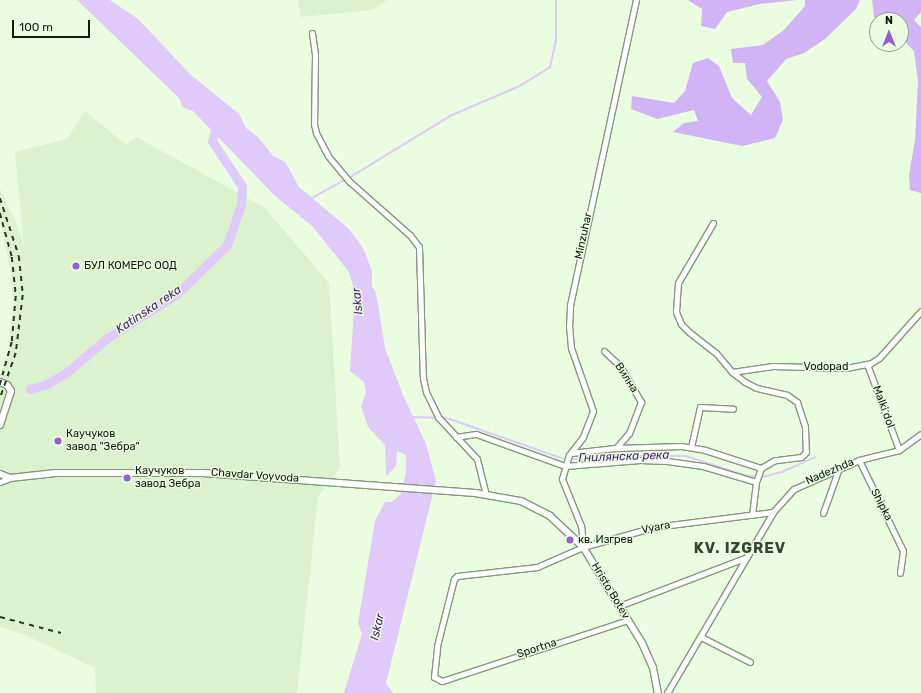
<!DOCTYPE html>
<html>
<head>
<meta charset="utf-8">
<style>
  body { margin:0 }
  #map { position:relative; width:921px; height:693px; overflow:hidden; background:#eafde0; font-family:Rubik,sans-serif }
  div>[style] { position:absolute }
  .built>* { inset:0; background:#daf2ce }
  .green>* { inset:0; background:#d2b4f6 }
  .water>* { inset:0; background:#dfcafa }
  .stream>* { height:1.5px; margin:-0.75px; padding:0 0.75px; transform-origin:0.75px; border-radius:0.75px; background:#dfcafa }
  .river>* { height:9px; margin:-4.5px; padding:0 4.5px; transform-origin:4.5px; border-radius:4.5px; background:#dfcafa }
  .roads { filter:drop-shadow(1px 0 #85977c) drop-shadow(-1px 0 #85977c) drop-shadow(0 1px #85977c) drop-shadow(0 -1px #85977c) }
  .minor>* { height:5px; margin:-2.5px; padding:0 2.5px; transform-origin:2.5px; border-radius:2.5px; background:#fff }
  .tertiary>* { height:6px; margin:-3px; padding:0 3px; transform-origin:3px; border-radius:3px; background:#fff }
  .rail>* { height:1.5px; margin-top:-0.75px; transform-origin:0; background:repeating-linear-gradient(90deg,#2b3428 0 5px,transparent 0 10px) }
  .dots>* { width:11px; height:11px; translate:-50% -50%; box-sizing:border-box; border:2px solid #eafde0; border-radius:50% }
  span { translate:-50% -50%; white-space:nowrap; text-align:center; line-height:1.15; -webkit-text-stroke:3px #eafde0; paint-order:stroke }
  .street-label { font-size:11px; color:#11180e }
  .poi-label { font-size:11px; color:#11180e }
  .left { translate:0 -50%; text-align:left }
  .water-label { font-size:12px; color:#4a1873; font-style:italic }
  .district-label { font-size:15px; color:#36452e; font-weight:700; letter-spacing:1px }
  .north { position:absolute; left:869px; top:12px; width:40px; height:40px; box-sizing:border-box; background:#eafde0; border:1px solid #93a18c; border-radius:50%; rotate:0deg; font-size:11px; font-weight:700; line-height:16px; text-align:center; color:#11180e }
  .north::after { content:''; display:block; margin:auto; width:14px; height:18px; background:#985cd3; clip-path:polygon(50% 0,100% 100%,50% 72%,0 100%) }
  .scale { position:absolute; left:12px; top:20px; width:78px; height:18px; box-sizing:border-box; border:2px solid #11180e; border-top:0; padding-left:5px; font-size:12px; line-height:14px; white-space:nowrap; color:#11180e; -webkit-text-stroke:3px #eafde0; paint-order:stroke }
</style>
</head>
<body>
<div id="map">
  <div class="built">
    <i style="clip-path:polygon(298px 0,387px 0,372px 10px,301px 17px)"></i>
    <i style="clip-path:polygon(85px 111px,126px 145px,136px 137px,264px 207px,329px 283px,340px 468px,318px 497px,297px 693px,96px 693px,95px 668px,23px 634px,0 627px,0 374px,8px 350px,13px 304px,11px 272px,0 221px,0 189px,16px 222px,24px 246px,15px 152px,67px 139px)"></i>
  </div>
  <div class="green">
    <i style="clip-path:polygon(688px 0,797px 0,760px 4px,727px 12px,715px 29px,701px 26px,702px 9px)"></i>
    <i style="clip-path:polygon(805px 0,860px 0,856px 9px,825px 39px,804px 53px,786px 59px,767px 81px,780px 102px,783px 120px,775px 138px,742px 146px,673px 132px,684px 123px,698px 121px,694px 110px,657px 119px,631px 109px,632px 96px,674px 103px,685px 91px,693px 63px,708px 58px,719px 66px,732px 98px,751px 115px,762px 97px,747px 79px,745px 63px,733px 63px,731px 49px,763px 45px,784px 30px,805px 6px)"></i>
    <i style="clip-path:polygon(872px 0,921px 0,921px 12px,914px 20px,921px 27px,921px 193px,910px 190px,909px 175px,915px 140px,918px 81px,914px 51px,901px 38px,901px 20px,878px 20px,874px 17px)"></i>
  </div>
  <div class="water">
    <i style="clip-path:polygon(77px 0,110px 0,138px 19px,191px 75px,239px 114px,246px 128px,258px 137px,273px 156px,285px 162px,299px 187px,349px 229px,363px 248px,372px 271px,372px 286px,376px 293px,385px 348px,403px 395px,426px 444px,436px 481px,386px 683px,393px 693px,344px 693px,362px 634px,358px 623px,375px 521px,385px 502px,392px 502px,401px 494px,406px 472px,406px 455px,397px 451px,396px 466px,386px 476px,385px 445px,368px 427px,361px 406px,366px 392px,364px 382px,350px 371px,355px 293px,349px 272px,312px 226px,274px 195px,193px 111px,182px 107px,179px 98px)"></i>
  </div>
  <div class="stream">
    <i style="left:349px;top:178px;width:119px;rotate:-31.5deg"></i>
    <i style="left:450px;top:116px;width:76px;rotate:-23.2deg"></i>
    <i style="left:520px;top:86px;width:36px;rotate:-32deg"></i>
    <i style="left:550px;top:67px;width:27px;rotate:-77deg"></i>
    <i style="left:556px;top:41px;width:41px;rotate:-90deg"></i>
    <i style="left:312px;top:198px;width:38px;rotate:-29deg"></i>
    <i style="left:412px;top:417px;width:24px;rotate:2deg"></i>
    <i style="left:442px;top:418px;width:8px;rotate:7deg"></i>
    <i style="left:450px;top:419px;width:121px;rotate:19.3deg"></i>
    <i style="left:564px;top:459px;width:29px;rotate:2deg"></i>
    <i style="left:593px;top:460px;width:42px;rotate:-5.4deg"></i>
    <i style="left:635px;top:456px;width:51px"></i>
    <i style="left:686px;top:456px;width:65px;rotate:17.9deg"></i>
    <i style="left:748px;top:476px;width:15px;rotate:4deg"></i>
    <i style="left:763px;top:477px;width:20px;rotate:-15deg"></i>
    <i style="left:782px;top:472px;width:36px;rotate:-24deg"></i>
  </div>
  <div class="river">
    <i style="left:30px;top:389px;width:18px;rotate:-16deg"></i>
    <i style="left:47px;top:384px;width:23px;rotate:-31deg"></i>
    <i style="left:67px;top:372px;width:51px;rotate:-40.2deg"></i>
    <i style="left:106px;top:339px;width:84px;rotate:-32.4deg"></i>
    <i style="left:177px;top:294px;width:70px;rotate:-44.4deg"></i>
    <i style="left:227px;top:245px;width:42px;rotate:-70.7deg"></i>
    <i style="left:241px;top:205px;width:19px;rotate:-87deg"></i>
    <i style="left:242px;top:186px;width:54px;rotate:-123.7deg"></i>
    <i style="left:212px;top:141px;width:23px;rotate:-75deg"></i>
  </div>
  <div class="roads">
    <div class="minor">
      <i style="left:312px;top:33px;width:22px;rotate:82deg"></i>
      <i style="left:315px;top:55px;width:69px;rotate:90.8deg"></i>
      <i style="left:314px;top:124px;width:9px;rotate:77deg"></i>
      <i style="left:316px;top:133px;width:26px;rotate:62deg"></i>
      <i style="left:328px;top:156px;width:34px;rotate:50deg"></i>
      <i style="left:350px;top:182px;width:80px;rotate:41.5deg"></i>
      <i style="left:410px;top:235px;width:15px;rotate:53deg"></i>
      <i style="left:419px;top:247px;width:131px;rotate:88.3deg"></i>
      <i style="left:423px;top:378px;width:14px;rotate:78deg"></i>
      <i style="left:426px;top:392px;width:28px;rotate:64deg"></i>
      <i style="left:438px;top:417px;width:57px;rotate:47.1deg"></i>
      <i style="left:477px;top:459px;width:36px;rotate:76deg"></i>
      <i style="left:713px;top:223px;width:69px;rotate:120.3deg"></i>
      <i style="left:678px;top:283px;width:29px;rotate:94deg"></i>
      <i style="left:676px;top:312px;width:13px;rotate:67deg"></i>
      <i style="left:681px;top:324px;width:11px;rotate:45deg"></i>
      <i style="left:689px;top:332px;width:34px;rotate:38deg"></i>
      <i style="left:716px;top:353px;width:25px;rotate:50deg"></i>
      <i style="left:732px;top:372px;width:16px;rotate:38deg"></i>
      <i style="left:745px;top:382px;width:13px;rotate:27deg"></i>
      <i style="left:757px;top:388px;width:31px;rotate:13deg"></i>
      <i style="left:787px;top:395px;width:12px;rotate:35deg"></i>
      <i style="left:797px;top:402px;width:26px;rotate:72deg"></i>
      <i style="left:805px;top:427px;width:25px;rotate:88deg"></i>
      <i style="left:806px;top:452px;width:7px;rotate:135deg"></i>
      <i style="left:801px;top:457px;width:26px;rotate:173deg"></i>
      <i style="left:775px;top:460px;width:16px;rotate:150deg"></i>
      <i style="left:604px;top:351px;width:22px;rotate:43deg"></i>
      <i style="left:620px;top:366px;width:42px;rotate:59.7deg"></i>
      <i style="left:641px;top:402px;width:33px;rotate:111deg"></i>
      <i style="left:629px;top:433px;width:20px;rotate:131deg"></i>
      <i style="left:867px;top:364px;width:92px;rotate:69.6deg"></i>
      <i style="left:732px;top:372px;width:41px;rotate:-8.3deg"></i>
      <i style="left:773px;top:366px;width:73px;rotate:1.6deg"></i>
      <i style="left:846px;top:368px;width:25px;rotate:-11deg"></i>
      <i style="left:871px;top:363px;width:9px;rotate:-32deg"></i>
      <i style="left:879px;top:358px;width:63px;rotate:-48.2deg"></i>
      <i style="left:456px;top:437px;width:20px;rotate:-9deg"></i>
      <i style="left:476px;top:434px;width:95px;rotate:19.8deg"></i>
      <i style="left:565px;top:466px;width:75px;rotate:-4.6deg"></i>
      <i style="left:640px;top:460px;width:27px;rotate:2deg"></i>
      <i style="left:667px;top:461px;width:36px;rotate:8deg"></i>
      <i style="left:703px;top:466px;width:55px;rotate:16.8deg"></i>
      <i style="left:756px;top:482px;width:15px;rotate:-70deg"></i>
      <i style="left:691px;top:447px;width:41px;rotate:-77.3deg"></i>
      <i style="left:700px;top:407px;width:33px;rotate:3deg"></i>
      <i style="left:571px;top:453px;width:44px;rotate:-6.5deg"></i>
      <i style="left:615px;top:448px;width:66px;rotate:-1.7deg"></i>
      <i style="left:681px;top:446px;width:24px;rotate:9deg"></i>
      <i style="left:705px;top:450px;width:59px;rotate:17.8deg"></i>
      <i style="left:859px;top:460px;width:101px;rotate:64.2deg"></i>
      <i style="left:903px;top:551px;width:22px;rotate:98deg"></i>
      <i style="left:0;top:482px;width:11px;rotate:-22deg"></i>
      <i style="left:823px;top:513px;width:48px;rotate:-70.4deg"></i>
      <i style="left:752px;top:515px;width:33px;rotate:-83deg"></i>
      <i style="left:583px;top:547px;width:21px;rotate:-95deg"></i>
      <i style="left:581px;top:526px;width:51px;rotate:-112deg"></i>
      <i style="left:562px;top:479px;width:25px;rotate:-74deg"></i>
      <i style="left:569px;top:455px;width:23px;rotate:-52deg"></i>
      <i style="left:583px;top:437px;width:28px;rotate:-69deg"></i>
      <i style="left:593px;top:411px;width:67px;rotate:-109.2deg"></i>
      <i style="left:571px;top:348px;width:21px;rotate:-95deg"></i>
      <i style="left:569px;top:327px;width:22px;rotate:-87deg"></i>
      <i style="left:570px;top:305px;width:312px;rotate:-77.8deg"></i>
      <i style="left:619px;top:606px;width:137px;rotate:-20.9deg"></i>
      <i style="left:628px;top:620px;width:196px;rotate:161.8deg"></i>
      <i style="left:442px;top:681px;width:9px;rotate:-153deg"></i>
      <i style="left:434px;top:677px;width:31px;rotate:-84deg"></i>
      <i style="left:437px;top:646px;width:69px;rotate:-75.8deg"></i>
      <i style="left:454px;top:579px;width:4px;rotate:-45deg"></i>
      <i style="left:457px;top:576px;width:81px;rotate:-6.4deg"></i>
      <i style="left:537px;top:567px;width:50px;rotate:-23.5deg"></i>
      <i style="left:583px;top:547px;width:74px;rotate:-15.7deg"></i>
      <i style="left:654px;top:527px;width:120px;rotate:-7.2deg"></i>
      <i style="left:701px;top:637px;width:55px;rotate:27deg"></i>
      <i style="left:667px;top:693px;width:210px;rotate:-59.6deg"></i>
      <i style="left:773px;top:512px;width:31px;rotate:-48deg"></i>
      <i style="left:794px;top:489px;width:71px;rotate:-24deg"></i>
      <i style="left:859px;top:460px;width:41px;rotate:-14deg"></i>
      <i style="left:899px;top:450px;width:27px;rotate:-36deg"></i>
    </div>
    <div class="tertiary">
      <i style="left:0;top:382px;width:8px;rotate:23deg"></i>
      <i style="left:7px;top:385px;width:7px;rotate:56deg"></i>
      <i style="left:11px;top:391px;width:36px;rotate:108deg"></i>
      <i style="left:0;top:474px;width:11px;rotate:22deg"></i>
      <i style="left:10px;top:478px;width:46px;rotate:-6.2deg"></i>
      <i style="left:56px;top:473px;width:147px"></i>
      <i style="left:203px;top:473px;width:273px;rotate:4.2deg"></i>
      <i style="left:475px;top:493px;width:47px;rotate:9.9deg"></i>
      <i style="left:521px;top:501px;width:33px;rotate:27deg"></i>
      <i style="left:550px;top:516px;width:45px;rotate:43.2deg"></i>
      <i style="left:583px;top:547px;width:113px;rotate:58.4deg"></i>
      <i style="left:642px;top:643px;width:27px;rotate:66deg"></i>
      <i style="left:653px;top:668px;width:25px;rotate:79deg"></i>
    </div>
  </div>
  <div class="rail">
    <i style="left:0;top:198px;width:61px;rotate:71.9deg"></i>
    <i style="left:19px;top:256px;width:39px;rotate:84deg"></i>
    <i style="left:23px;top:295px;width:58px;rotate:96.9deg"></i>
    <i style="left:16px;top:353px;width:49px;rotate:109.2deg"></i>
    <i style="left:0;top:213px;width:46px;rotate:74.7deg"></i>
    <i style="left:12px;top:257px;width:39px;rotate:84deg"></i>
    <i style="left:16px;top:296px;width:46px;rotate:95deg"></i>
    <i style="left:12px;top:342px;width:45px;rotate:105.6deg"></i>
    <i style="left:0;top:617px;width:63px;rotate:14.7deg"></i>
  </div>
  <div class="dots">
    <i style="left:76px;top:266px;background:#985cd3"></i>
    <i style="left:58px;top:441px;background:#985cd3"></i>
    <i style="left:127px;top:478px;background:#985cd3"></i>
    <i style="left:570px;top:540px;background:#985cd3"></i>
  </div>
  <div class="street-label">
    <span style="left:584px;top:236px;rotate:-78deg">Minzuhar</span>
    <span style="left:826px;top:367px">Vodopad</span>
    <span style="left:626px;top:378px;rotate:57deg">Вилна</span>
    <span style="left:883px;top:407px;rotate:70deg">Malki dol</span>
    <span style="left:830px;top:472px;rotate:-23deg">Nadezhda</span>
    <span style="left:255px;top:476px;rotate:4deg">Chavdar Voyvoda</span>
    <span style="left:881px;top:505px;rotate:63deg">Shipka</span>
    <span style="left:656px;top:528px;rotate:-11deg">Vyara</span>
    <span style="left:610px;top:591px;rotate:59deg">Hristo Botev</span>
    <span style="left:537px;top:649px;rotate:-18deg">Sportna</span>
  </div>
  <div class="poi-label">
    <span class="left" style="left:84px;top:266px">БУЛ КОМЕРС ООД</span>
    <span class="left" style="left:66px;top:441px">Каучуков<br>завод "Зебра"</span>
    <span class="left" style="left:135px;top:478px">Каучуков<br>завод Зебра</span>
    <span class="left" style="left:578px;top:540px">кв. Изгрев</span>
  </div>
  <div class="water-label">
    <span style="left:358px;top:301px;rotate:-96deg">Iskar</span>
    <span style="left:149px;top:310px;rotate:-34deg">Katinska reka</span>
    <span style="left:624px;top:457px;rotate:-2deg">Гнилянска река</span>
    <span style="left:378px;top:627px;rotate:-77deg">Iskar</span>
  </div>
  <div class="district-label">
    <span style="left:740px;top:549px">KV. IZGREV</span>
  </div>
  <div class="north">N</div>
  <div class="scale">100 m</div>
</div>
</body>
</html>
